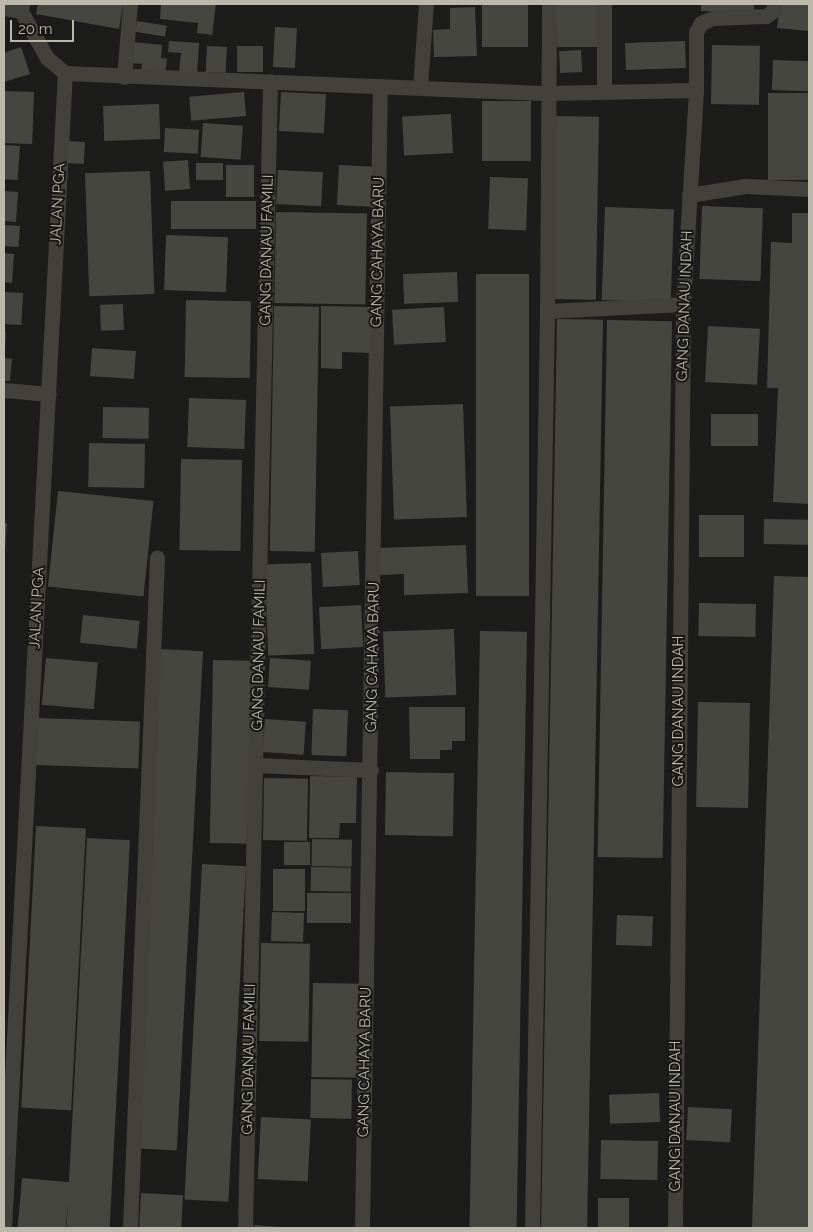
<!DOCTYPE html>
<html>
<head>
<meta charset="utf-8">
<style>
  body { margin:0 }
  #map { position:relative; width:813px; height:1232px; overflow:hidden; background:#1c1d1a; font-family:Raleway,sans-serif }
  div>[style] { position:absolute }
  .building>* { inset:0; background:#464641; transform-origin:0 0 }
  .minor>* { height:15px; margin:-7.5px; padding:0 7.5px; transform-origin:7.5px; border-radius:7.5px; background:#42413b }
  span { translate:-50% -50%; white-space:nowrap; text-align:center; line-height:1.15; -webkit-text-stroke:4px #171815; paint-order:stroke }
  .street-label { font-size:15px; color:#bcb8ac }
  .frame { position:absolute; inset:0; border:5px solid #bcb8ac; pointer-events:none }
  .scale { position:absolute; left:10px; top:20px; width:64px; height:22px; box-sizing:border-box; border:2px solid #bcb8ac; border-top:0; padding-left:6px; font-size:15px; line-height:18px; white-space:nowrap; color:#bcb8ac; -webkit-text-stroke:4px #171815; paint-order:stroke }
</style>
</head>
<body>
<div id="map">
  <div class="building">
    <i style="clip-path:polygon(38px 4px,123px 4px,119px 29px,36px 14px)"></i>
    <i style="clip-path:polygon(161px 4px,216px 4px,212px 35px,197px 33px,198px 23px,160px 19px)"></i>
    <i style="left:482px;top:4px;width:46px;height:43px"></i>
    <i style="left:557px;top:4px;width:41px;height:43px"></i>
    <i style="clip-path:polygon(701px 4px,754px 4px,754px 13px,701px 11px)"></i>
    <i style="clip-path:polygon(780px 4px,809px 4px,809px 31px,777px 28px)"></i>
    <i style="clip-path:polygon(475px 7px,477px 56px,434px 57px,433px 30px,450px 29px,450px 8px)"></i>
    <i style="left:137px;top:21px;width:30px;height:11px;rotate:9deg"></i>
    <i style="left:275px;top:27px;width:22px;height:40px;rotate:3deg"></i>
    <i style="clip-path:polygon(169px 41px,199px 43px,197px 73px,179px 72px,181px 53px,168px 52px)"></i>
    <i style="left:685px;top:41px;width:27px;height:60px;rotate:88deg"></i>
    <i style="clip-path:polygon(133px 42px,162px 45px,161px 58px,167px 59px,165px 75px,141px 73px,142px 64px,132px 63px)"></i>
    <i style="left:712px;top:45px;width:48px;height:59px;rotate:1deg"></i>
    <i style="left:207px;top:46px;width:20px;height:26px;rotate:3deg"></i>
    <i style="left:237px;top:46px;width:26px;height:26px"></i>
    <i style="clip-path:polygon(21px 47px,30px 74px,4px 82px,4px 53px)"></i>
    <i style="left:581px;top:50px;width:22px;height:22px;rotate:87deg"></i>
    <i style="left:773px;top:60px;width:36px;height:30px;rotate:2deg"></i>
    <i style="left:4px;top:91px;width:30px;height:52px;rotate:2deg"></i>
    <i style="left:244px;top:92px;width:24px;height:55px;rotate:85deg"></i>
    <i style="left:281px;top:92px;width:45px;height:39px;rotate:3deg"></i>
    <i style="left:768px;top:93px;width:41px;height:87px"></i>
    <i style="left:482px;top:101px;width:49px;height:60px"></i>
    <i style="left:159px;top:104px;width:35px;height:56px;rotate:88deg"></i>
    <i style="left:451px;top:114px;width:39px;height:49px;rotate:87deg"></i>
    <i style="left:552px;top:116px;width:47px;height:183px;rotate:1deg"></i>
    <i style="left:203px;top:123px;width:40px;height:34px;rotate:4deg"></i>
    <i style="left:165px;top:128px;width:34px;height:24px;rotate:3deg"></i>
    <i style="left:67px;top:141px;width:18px;height:22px;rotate:3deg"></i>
    <i style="left:4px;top:145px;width:16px;height:34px;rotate:4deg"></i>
    <i style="left:188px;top:160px;width:29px;height:25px;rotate:86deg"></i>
    <i style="left:196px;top:163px;width:27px;height:17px"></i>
    <i style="left:226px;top:165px;width:28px;height:32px"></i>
    <i style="left:339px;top:165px;width:35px;height:40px;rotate:3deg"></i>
    <i style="left:278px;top:170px;width:45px;height:34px;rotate:3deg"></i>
    <i style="left:150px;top:171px;width:123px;height:65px;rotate:88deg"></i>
    <i style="left:490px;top:177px;width:38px;height:52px;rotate:2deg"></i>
    <i style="clip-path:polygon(4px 191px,18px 192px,16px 222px,4px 221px)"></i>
    <i style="left:256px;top:201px;width:28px;height:85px;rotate:90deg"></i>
    <i style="left:702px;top:206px;width:61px;height:73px;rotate:2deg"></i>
    <i style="left:605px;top:207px;width:69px;height:93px;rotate:2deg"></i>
    <i style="left:276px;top:212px;width:91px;height:91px;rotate:1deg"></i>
    <i style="clip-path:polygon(792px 213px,809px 213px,809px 504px,773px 502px,778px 388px,767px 388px,771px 242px,792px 243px)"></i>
    <i style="left:4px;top:225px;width:16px;height:21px;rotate:4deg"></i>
    <i style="left:166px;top:235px;width:62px;height:55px;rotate:2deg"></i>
    <i style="clip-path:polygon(4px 253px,14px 254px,12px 283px,4px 282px)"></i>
    <i style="left:457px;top:272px;width:30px;height:54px;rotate:88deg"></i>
    <i style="left:476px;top:274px;width:53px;height:322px"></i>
    <i style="left:4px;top:292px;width:19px;height:32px;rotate:3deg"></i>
    <i style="left:186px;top:300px;width:65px;height:77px;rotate:1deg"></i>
    <i style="left:123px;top:304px;width:26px;height:23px;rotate:88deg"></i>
    <i style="left:274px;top:306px;width:45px;height:245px;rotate:1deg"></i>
    <i style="clip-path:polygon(321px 306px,376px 307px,371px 353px,342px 352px,342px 369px,321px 368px)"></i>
    <i style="left:444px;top:307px;width:35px;height:52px;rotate:87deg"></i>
    <i style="left:557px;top:319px;width:46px;height:909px;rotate:1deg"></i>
    <i style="left:607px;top:320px;width:65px;height:537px;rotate:1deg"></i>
    <i style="left:708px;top:326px;width:52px;height:56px;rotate:3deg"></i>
    <i style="clip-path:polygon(4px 332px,6px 332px,5px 348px,4px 348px)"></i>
    <i style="left:92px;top:348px;width:44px;height:28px;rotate:4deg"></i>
    <i style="clip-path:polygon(4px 358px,12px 359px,10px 381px,4px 381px)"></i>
    <i style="left:189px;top:398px;width:57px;height:49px;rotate:2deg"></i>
    <i style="left:463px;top:404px;width:113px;height:73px;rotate:88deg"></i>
    <i style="left:103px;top:407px;width:46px;height:31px;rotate:1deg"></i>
    <i style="left:711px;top:414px;width:47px;height:32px"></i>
    <i style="left:89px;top:443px;width:56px;height:44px;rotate:1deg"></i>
    <i style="left:181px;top:459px;width:61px;height:91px;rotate:1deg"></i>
    <i style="left:58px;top:491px;width:96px;height:96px;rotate:6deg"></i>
    <i style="left:699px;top:515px;width:45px;height:42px"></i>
    <i style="left:764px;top:519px;width:45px;height:25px;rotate:1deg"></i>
    <i style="clip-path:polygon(4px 523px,7px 523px,5px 550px,4px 550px)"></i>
    <i style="clip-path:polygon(466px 545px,468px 593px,404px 595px,404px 574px,378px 575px,377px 548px)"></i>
    <i style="left:358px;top:551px;width:34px;height:37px;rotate:87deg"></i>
    <i style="left:311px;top:563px;width:91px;height:46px;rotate:88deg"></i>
    <i style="clip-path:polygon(774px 576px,809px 577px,809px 1228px,752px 1228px)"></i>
    <i style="left:699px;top:603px;width:57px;height:33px;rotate:1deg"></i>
    <i style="left:361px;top:605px;width:42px;height:42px;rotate:87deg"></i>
    <i style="left:83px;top:615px;width:57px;height:28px;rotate:6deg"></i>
    <i style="left:454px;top:629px;width:66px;height:71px;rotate:88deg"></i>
    <i style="left:480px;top:631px;width:47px;height:597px;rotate:1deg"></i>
    <i style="left:160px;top:649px;width:43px;height:500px;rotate:3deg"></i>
    <i style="left:46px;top:658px;width:52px;height:47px;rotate:5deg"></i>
    <i style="left:270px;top:658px;width:41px;height:29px;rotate:4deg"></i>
    <i style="left:213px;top:660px;width:39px;height:183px;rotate:1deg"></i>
    <i style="left:698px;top:702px;width:52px;height:105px;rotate:1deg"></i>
    <i style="clip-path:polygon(409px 707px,465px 707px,465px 741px,452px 741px,452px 750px,440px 750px,440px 759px,410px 759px)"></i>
    <i style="left:313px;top:709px;width:35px;height:46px;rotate:2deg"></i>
    <i style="left:37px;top:718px;width:103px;height:47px;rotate:2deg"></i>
    <i style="left:265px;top:719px;width:41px;height:33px;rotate:4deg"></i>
    <i style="left:386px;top:772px;width:68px;height:63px;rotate:1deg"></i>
    <i style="clip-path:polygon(310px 776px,357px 777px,356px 823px,340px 823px,339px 838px,309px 838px)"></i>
    <i style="left:264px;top:778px;width:44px;height:62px;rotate:1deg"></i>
    <i style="left:36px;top:826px;width:50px;height:282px;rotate:3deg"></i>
    <i style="left:87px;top:838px;width:43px;height:390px;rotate:3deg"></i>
    <i style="left:312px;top:839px;width:40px;height:27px;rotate:1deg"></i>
    <i style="left:284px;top:842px;width:26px;height:23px"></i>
    <i style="left:202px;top:864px;width:44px;height:336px;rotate:3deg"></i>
    <i style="left:311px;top:867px;width:40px;height:24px;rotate:1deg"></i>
    <i style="left:273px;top:869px;width:32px;height:42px"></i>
    <i style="left:307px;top:893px;width:44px;height:30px"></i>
    <i style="left:272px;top:912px;width:32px;height:29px;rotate:2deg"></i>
    <i style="left:617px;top:915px;width:36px;height:30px;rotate:2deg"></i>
    <i style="left:261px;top:943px;width:49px;height:98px;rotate:1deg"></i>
    <i style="left:313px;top:983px;width:50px;height:94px;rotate:1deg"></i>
    <i style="left:311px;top:1079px;width:41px;height:39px;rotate:1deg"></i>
    <i style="left:659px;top:1093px;width:29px;height:50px;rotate:88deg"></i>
    <i style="left:688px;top:1107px;width:44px;height:33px;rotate:3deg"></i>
    <i style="left:261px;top:1117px;width:50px;height:62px;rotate:3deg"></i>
    <i style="left:601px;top:1140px;width:57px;height:39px;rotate:1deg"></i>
    <i style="left:22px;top:1178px;width:48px;height:50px;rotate:5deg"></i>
    <i style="left:141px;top:1193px;width:42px;height:35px;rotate:3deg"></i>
    <i style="left:598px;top:1198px;width:31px;height:30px"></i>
    <i style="clip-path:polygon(254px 1225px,280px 1227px,280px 1228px,253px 1228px)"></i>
  </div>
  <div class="minor">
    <i style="left:4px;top:8px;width:17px;rotate:10deg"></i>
    <i style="left:65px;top:73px;width:484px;rotate:2.4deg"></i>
    <i style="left:549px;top:93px;width:147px;rotate:-1.2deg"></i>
    <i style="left:124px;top:77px;width:73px;rotate:-85.3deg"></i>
    <i style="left:420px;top:87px;width:83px;rotate:-85.9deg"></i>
    <i style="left:604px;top:91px;width:87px;rotate:-90deg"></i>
    <i style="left:689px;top:195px;width:57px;rotate:-9.1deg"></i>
    <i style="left:745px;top:186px;width:64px;rotate:2.7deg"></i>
    <i style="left:547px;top:311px;width:136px;rotate:-2.9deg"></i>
    <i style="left:4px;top:390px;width:45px;rotate:5.1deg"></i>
    <i style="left:256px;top:765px;width:115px;rotate:2.5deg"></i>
    <i style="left:4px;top:1228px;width:1157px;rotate:-86.98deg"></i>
    <i style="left:65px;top:73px;width:23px;rotate:-140deg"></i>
    <i style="left:47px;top:58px;width:54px;rotate:-119deg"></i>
    <i style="left:21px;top:11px;width:7px;rotate:-82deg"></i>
    <i style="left:130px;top:1228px;width:671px;rotate:-87.69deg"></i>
    <i style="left:245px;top:1228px;width:1147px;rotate:-88.75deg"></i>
    <i style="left:362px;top:1228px;width:1142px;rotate:-89.1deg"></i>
    <i style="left:532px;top:1228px;width:917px;rotate:-89.06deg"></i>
    <i style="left:547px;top:311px;width:307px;rotate:-89.6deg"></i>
    <i style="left:675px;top:1228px;width:924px;rotate:-89.5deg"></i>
    <i style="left:683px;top:304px;width:214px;rotate:-86.5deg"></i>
    <i style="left:696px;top:90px;width:58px;rotate:-90deg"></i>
    <i style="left:696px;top:32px;width:10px;rotate:-61deg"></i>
    <i style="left:701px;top:23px;width:13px;rotate:-23deg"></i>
    <i style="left:713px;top:18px;width:53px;rotate:-2.2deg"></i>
    <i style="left:766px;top:16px;width:10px;rotate:-37deg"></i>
    <i style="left:774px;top:10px;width:6px;rotate:-90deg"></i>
  </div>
  <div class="street-label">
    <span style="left:58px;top:204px;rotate:-87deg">JALAN PGA</span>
    <span style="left:267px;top:250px;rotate:-89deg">GANG DANAU FAMILI</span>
    <span style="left:378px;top:252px;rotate:-89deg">GANG CAHAYA BARU</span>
    <span style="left:685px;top:306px;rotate:-88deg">GANG DANAU INDAH</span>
    <span style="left:37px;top:608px;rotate:-87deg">JALAN PGA</span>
    <span style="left:259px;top:655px;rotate:-89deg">GANG DANAU FAMILI</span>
    <span style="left:373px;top:657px;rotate:-89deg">GANG CAHAYA BARU</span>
    <span style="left:679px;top:711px;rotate:-90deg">GANG DANAU INDAH</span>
    <span style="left:249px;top:1059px;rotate:-89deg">GANG DANAU FAMILI</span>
    <span style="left:365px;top:1062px;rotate:-89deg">GANG CAHAYA BARU</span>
    <span style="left:676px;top:1116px;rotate:-90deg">GANG DANAU INDAH</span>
  </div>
  <div class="frame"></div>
  <div class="scale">20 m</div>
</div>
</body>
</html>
